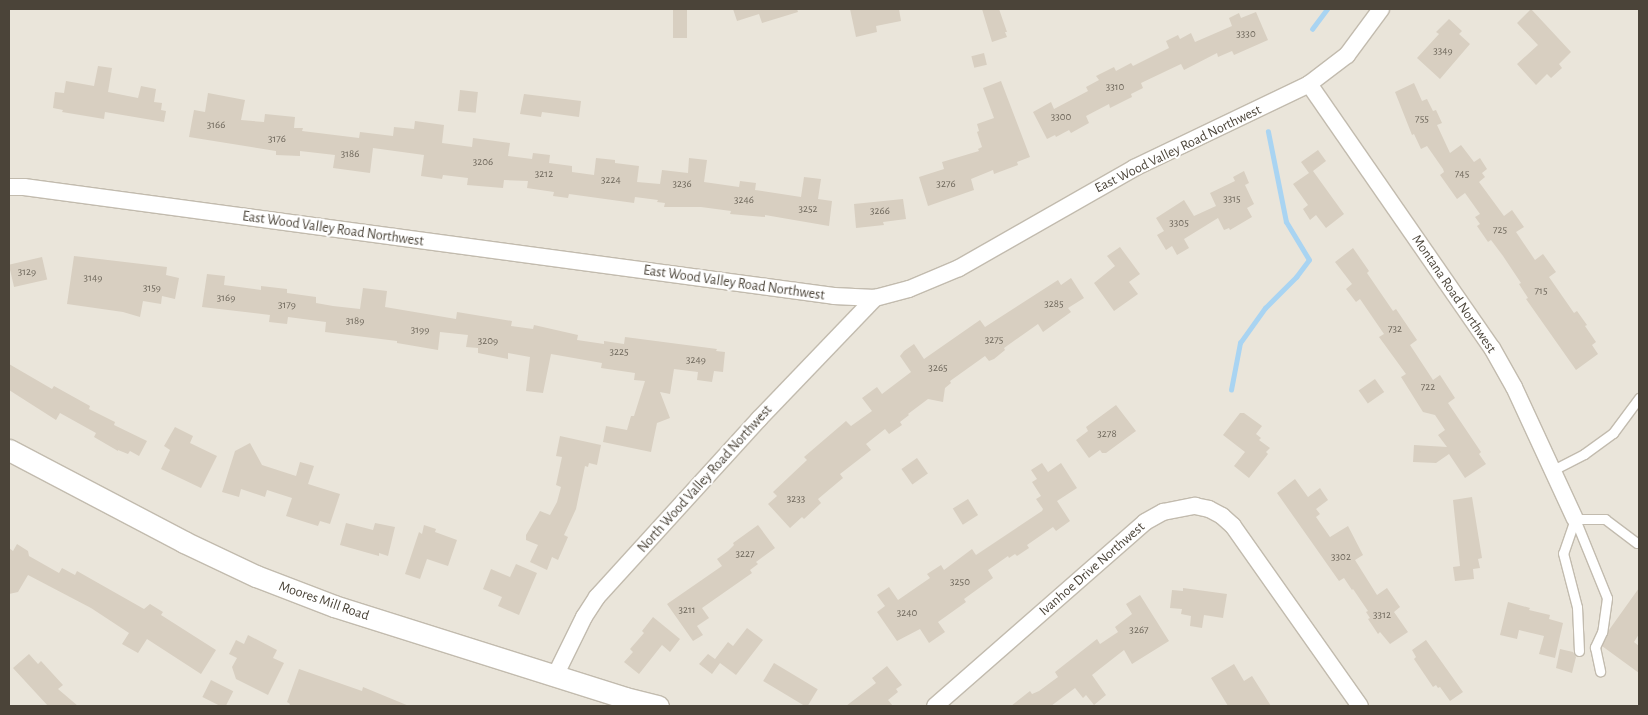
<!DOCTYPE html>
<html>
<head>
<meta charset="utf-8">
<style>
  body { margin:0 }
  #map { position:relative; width:1648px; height:715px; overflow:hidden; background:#f6f3ec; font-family:"Alegreya Sans",sans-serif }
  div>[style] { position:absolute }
  .residential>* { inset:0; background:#eae5da; transform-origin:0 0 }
  .stream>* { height:4.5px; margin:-2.25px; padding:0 2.25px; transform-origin:2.25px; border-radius:2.25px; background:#a9d4f2 }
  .building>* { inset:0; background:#d8cfc1; transform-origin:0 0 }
  .roads { filter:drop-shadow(1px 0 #c2bbae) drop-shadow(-1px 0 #c2bbae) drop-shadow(0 1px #c2bbae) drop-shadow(0 -1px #c2bbae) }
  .service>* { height:9px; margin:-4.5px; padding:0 4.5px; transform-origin:4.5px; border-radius:4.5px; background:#fff }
  .minor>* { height:16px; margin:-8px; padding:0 8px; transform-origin:8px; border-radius:8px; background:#fff }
  .tertiary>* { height:21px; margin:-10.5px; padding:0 10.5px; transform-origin:10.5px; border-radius:10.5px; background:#fff }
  span { translate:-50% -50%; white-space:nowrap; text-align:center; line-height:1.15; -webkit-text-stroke:4px #fff; paint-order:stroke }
  .number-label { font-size:11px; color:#6e675b }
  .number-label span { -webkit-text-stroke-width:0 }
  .street-label { font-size:14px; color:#4b4439 }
  .frame { position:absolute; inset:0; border:10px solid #4b4439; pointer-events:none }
</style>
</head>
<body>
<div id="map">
  <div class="residential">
    <i style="left:9px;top:9px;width:1630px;height:697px"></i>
  </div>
  <div class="stream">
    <i style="left:1312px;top:29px;width:25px;rotate:-53deg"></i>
    <i style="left:1231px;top:390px;width:48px;rotate:-79.2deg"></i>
    <i style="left:1240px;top:343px;width:43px;rotate:-54.5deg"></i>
    <i style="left:1265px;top:308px;width:44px;rotate:-45deg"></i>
    <i style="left:1296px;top:277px;width:21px;rotate:-53deg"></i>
    <i style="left:1309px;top:260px;width:44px;rotate:-121.2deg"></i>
    <i style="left:1286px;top:222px;width:92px;rotate:-101.3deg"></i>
  </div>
  <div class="building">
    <i style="left:673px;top:9px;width:14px;height:29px"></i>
    <i style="clip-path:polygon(733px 9px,797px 9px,798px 12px,762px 23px,759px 14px,737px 21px)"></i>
    <i style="clip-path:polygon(850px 9px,899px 9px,901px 21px,876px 26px,877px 32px,856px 37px)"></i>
    <i style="clip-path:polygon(982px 9px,999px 9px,1007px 32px,1005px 32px,1007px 37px,992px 42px)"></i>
    <i style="clip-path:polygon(1531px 9px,1571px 52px,1559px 64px,1562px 68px,1551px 78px,1547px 74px,1536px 85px,1517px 64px,1538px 45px,1517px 23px)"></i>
    <i style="clip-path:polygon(1256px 12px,1268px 40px,1234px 55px,1232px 51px,1218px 57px,1217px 53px,1184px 70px,1181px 64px,1141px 83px,1143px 88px,1131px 94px,1132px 97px,1110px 108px,1109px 104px,1086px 116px,1089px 123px,1071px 133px,1069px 130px,1056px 137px,1055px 135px,1047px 139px,1033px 112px,1051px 102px,1054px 109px,1088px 91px,1086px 87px,1099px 80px,1096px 76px,1114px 67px,1116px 71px,1131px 63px,1133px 66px,1169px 48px,1166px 41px,1178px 35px,1180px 39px,1191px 33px,1195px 42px,1232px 26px,1229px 18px,1239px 13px,1241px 18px)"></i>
    <i style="clip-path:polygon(1449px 19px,1462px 31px,1459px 34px,1470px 44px,1440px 79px,1417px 58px,1439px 34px,1436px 32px)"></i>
    <i style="left:984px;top:53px;width:12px;height:13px;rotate:76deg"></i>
    <i style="clip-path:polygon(98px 66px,112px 68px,108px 92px,138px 98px,141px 86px,156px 89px,154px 102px,162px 103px,161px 110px,166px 111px,164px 122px,105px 112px,104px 119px,62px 112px,63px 110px,53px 108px,55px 92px,64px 93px,66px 81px,94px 86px)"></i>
    <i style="clip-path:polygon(1001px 81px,1030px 157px,1017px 162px,1018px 165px,994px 174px,993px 170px,971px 179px,974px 190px,928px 206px,919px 177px,944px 169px,942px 162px,979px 151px,978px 149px,982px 147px,977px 132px,979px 131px,977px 124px,994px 118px,983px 88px)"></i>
    <i style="clip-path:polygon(1414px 83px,1422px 101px,1427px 99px,1433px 111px,1436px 110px,1442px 123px,1437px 125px,1450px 153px,1461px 145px,1474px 162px,1480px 158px,1487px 169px,1482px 173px,1485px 177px,1479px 182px,1504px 216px,1512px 210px,1524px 227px,1516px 232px,1535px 260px,1543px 254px,1556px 272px,1549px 277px,1574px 313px,1577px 311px,1587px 325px,1585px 326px,1596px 342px,1592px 345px,1598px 354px,1576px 370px,1526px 299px,1528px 298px,1519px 284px,1521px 283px,1503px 256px,1491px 240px,1488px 242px,1477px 226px,1480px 224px,1475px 217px,1480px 214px,1465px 193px,1457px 199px,1440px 175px,1444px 172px,1443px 169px,1427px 146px,1421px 149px,1414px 134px,1412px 135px,1395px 92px)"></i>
    <i style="left:460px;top:90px;width:18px;height:21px;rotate:6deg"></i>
    <i style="clip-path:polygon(208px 93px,245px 100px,241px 120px,264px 122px,265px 114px,295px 117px,294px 128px,303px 128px,302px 131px,359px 138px,360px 132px,393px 136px,394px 127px,414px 129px,415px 121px,444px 125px,442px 143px,472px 147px,473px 138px,510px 143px,508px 156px,532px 159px,533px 153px,550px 155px,549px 163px,572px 166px,572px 172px,594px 175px,596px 158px,615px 160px,615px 163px,639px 166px,637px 182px,660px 184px,662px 170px,688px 173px,689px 158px,707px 160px,704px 182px,739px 187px,740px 181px,756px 183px,755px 190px,801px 197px,804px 177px,821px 179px,818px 199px,832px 201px,829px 226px,765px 215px,765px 217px,730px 214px,731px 211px,701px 207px,664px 207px,665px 203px,657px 202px,658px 200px,635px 197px,634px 203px,569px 194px,568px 198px,553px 196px,554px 192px,527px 188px,528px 181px,504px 180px,503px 188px,467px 185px,468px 178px,443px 175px,442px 179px,421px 176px,424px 155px,373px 148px,370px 173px,333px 168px,335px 155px,300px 151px,300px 156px,276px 155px,276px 151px,189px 137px,194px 110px,205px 112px)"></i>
    <i style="clip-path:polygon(524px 94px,581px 101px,579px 117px,542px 112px,541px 117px,520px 114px)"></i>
    <i style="clip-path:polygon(1318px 150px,1326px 161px,1313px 171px,1344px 214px,1326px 228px,1316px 215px,1310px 220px,1303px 209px,1308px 205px,1293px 184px,1309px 173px,1301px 162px)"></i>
    <i style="clip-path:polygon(1244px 171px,1249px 183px,1245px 185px,1254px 204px,1247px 208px,1252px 217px,1230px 230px,1229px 228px,1224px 230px,1218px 218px,1184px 239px,1189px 248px,1177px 255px,1172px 246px,1166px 250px,1157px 235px,1164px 231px,1156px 218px,1184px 200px,1194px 216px,1216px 206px,1210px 193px,1235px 181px,1233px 177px)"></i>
    <i style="clip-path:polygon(903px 199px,906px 219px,883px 222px,884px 225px,856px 228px,854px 204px)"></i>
    <i style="clip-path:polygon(1120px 247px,1140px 274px,1129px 282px,1138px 294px,1114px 311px,1094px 283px,1115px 266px,1107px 256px)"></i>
    <i style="clip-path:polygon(1353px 248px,1369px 271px,1367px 273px,1393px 311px,1396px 309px,1417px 340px,1410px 345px,1433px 380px,1440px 375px,1455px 398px,1448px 403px,1481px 452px,1479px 454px,1486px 464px,1465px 478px,1449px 454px,1436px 463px,1413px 462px,1414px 445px,1447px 447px,1438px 435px,1445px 430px,1435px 415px,1423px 412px,1401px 377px,1406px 374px,1379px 337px,1384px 334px,1360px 299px,1356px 302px,1346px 289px,1352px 284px,1335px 262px)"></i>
    <i style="clip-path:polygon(74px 256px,167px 267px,166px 275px,179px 278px,175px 299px,162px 296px,161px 304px,143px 301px,140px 317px,123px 312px,67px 304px)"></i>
    <i style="left:42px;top:257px;width:23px;height:34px;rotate:77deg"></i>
    <i style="clip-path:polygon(207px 274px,225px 276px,224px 285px,261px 290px,261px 286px,287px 289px,287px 293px,316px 297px,316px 303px,333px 306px,360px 309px,363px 288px,387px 291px,385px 307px,456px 319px,457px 312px,512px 321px,511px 326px,533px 329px,534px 325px,578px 335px,577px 340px,604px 344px,604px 341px,624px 344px,625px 337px,717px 349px,716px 351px,725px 352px,723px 372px,714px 371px,712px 382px,697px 380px,698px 372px,674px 369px,670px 394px,660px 392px,670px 418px,657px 423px,651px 452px,603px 442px,606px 426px,627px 430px,631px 416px,634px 416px,645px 381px,634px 380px,635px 373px,601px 368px,602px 363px,551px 354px,543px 393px,526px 391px,530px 357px,508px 353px,508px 359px,478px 353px,478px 348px,466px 347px,468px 335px,440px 332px,438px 350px,397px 343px,397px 341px,325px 332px,326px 322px,288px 317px,287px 324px,269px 322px,270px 315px,202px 307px)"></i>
    <i style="clip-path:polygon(1071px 278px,1084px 298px,1068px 308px,1071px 312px,1043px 332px,1038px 324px,1004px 348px,1005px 350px,994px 359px,989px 361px,985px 356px,950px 381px,951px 383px,945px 388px,943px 402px,928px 399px,908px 414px,909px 415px,900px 422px,902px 425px,889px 434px,885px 429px,866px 444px,871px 450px,840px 474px,843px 478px,818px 499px,821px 503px,804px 519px,802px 517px,790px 528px,768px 504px,777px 496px,773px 492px,807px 460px,804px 457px,846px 421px,851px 426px,872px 411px,862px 398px,877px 387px,882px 394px,911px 372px,900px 356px,904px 351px,914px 344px,924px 359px,980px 320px,985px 327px,1058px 280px,1061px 285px)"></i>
    <i style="clip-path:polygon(9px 364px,52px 389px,54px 386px,90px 406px,89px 409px,115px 422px,114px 425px,147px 441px,139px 456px,130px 451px,128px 454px,118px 450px,118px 451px,94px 437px,96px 433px,60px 413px,56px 420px,9px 390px)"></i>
    <i style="left:1375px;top:379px;width:16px;height:20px;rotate:55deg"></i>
    <i style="clip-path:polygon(1116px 405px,1136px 431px,1106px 453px,1102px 453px,1100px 450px,1089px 458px,1076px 440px,1088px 431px,1086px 427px)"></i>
    <i style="clip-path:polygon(1240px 413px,1244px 413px,1262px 426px,1256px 434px,1261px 438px,1259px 440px,1270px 448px,1266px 452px,1268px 454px,1249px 478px,1234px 466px,1245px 452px,1223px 435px)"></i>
    <i style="clip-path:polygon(175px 427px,193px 436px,190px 443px,217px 456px,201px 488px,161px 469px,170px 450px,164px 446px)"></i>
    <i style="clip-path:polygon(560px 436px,601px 445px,597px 465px,589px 463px,588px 467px,585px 466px,576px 509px,564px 535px,568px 537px,558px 560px,552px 557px,547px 570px,530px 562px,538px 545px,526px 540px,526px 535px,540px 511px,550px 515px,557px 502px,561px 487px,556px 485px,562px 457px,556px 456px)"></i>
    <i style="clip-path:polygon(250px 443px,262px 465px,296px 476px,300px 462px,314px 466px,308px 484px,340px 494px,330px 524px,320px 521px,318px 526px,286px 516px,292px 498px,267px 490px,265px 497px,241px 489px,239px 497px,222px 492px,235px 451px)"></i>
    <i style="left:917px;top:458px;width:19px;height:19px;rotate:55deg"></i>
    <i style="clip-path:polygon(1042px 463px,1048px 472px,1061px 463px,1077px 488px,1057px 501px,1070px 521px,1056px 531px,1053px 527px,1027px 545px,1029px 548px,1017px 556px,1015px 554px,1009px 558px,1008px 556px,988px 570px,993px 578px,964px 599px,966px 602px,938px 622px,945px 632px,929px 643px,920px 629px,897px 641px,877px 612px,885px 606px,877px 595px,889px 587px,898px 600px,930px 578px,927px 574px,941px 565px,944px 570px,972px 549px,976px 555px,1042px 511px,1043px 509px,1036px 499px,1041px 496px,1032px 482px,1037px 479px,1031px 470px)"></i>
    <i style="clip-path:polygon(1295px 479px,1308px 497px,1320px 488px,1328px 500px,1316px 509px,1320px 514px,1316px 517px,1330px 537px,1348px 526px,1363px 555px,1355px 560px,1377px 595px,1387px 588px,1400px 607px,1394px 612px,1408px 632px,1390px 644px,1380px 632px,1378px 634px,1368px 619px,1370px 618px,1366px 612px,1368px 611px,1353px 589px,1352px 590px,1344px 578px,1339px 581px,1277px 493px)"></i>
    <i style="clip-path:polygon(1472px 497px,1482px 558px,1478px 559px,1480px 568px,1473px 569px,1474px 579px,1455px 581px,1453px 567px,1460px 566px,1453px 500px)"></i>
    <i style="left:968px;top:499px;width:19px;height:18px;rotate:58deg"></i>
    <i style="clip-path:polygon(346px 523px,373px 530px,375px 523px,395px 527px,388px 556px,379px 553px,379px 556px,340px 545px)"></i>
    <i style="clip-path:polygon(424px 525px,436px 529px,435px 532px,457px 540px,448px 566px,427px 559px,420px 579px,405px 574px,419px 532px,422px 534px)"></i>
    <i style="clip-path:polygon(758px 525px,775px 548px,756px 562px,758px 564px,750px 570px,752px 573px,702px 608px,709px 618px,697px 626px,703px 635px,693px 641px,667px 604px,722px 566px,717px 559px,728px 551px,734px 545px,733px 543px)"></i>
    <i style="clip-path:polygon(17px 544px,28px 551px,29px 556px,59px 573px,62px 568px,75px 575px,77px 571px,144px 609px,150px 604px,163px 612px,161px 615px,216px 650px,201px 674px,147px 639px,138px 653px,122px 644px,129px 633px,91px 608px,28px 575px,18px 592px,9px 594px,9px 548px,13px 551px)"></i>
    <i style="clip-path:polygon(516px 564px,537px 573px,519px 615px,498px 606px,502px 597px,483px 589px,491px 569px,510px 577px)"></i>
    <i style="clip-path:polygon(1183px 588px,1227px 594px,1223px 618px,1204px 615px,1202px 628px,1190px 626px,1191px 616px,1181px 614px,1182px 609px,1170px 608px,1172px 590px,1183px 591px)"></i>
    <i style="clip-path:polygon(1639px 588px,1639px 634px,1634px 642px,1639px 646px,1639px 673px,1602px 646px,1609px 630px)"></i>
    <i style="clip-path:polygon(1140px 595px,1169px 641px,1132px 664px,1124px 650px,1092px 675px,1106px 695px,1094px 705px,1086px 695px,1083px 698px,1075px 688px,1051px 706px,1011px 706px,1030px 691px,1032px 694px,1039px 691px,1058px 677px,1055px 672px,1097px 639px,1100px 644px,1118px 632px,1115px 627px,1132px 614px,1126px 604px)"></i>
    <i style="clip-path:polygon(1508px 602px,1530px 608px,1529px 610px,1550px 615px,1549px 619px,1563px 623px,1555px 658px,1539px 654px,1544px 636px,1519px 630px,1517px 639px,1500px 635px)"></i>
    <i style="clip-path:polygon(653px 617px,680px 639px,670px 652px,662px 645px,639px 674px,624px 662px,633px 652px,630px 649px,644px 633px,642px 631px)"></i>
    <i style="clip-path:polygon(747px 628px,763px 640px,736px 675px,720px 663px,712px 674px,699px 664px,708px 654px,715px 659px,728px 642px,733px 646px)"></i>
    <i style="clip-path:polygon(248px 635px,277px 650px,273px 658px,284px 663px,268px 695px,236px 679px,232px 667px,237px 658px,229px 654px,236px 640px,244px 644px)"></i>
    <i style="clip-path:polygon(1426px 640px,1463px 692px,1450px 701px,1440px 687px,1438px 688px,1436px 685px,1433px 687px,1414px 659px,1416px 657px,1412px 650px)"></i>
    <i style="clip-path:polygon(1560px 649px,1573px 652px,1576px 657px,1572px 673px,1556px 668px)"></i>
    <i style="clip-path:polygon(29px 654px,38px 664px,41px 661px,63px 685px,58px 689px,78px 706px,48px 706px,13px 668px)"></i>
    <i style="left:774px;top:663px;width:51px;height:21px;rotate:31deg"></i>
    <i style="clip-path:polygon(1234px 664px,1244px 681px,1252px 676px,1271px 706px,1228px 706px,1211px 678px)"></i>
    <i style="clip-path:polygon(887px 666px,902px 685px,896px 689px,898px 692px,888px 700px,893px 706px,846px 706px,876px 683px,872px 678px)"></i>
    <i style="clip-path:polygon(299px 669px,362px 691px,363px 687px,409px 706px,289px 706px,290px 704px,287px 702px)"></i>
    <i style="left:211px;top:680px;width:25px;height:19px;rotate:27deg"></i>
  </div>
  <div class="roads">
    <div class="service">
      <i style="left:1553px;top:470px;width:35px;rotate:-27deg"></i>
      <i style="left:1584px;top:454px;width:36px;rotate:-36deg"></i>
      <i style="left:1613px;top:433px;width:44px;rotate:-53.4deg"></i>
      <i style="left:1575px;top:519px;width:85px;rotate:67.9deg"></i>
      <i style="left:1607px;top:598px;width:34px;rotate:98deg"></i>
      <i style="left:1602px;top:632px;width:17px;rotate:115deg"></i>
      <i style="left:1595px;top:647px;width:25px;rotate:78deg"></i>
      <i style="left:1575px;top:519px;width:36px;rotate:109deg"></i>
      <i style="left:1563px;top:553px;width:56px;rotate:75.5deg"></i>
      <i style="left:1577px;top:607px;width:44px;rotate:87.4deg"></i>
      <i style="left:1575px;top:519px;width:30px"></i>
      <i style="left:1605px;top:519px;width:40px;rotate:37deg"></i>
    </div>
    <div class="minor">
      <i style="left:1309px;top:84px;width:321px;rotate:55.3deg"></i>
      <i style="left:1492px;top:348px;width:45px;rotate:60.6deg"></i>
      <i style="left:1514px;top:387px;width:145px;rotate:65.2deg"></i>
      <i style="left:9px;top:187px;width:15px"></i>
      <i style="left:24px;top:187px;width:817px;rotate:7.66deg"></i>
      <i style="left:834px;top:296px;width:41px;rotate:2.8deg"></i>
      <i style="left:875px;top:298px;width:35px;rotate:-15deg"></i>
      <i style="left:909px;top:289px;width:54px;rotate:-22.8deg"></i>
      <i style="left:959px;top:268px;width:202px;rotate:-29.7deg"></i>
      <i style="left:1134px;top:168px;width:194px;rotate:-25.6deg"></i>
      <i style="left:1309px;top:84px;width:48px;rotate:-37.3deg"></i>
      <i style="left:1347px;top:55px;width:57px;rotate:-53.5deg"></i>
      <i style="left:555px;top:676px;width:66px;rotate:-63.8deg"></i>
      <i style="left:584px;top:617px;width:24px;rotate:-57deg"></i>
      <i style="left:597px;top:597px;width:241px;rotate:-47.7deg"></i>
      <i style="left:759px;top:419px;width:168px;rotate:-46.2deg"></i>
      <i style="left:935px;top:706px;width:279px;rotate:-41.2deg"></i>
      <i style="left:1145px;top:522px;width:21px;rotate:-29deg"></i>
      <i style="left:1163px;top:512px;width:33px;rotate:-11deg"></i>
      <i style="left:1195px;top:506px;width:14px;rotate:12deg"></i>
      <i style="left:1209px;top:509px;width:15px;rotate:28deg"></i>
      <i style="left:1222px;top:516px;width:15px;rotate:42deg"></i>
      <i style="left:1233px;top:526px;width:220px;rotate:54.8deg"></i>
    </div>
    <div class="tertiary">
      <i style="left:9px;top:450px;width:198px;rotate:27.7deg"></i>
      <i style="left:184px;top:542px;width:80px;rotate:25.3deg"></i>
      <i style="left:256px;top:576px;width:84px;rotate:21deg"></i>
      <i style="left:334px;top:606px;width:305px;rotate:17.5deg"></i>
      <i style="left:625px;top:698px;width:34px;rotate:14deg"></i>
    </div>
  </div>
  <div class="number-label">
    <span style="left:1246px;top:34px">3330</span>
    <span style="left:1443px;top:51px">3349</span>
    <span style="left:1115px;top:87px">3310</span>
    <span style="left:1061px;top:117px">3300</span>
    <span style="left:1422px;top:119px">755</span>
    <span style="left:216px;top:125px">3166</span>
    <span style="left:277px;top:139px">3176</span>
    <span style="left:350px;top:154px">3186</span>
    <span style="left:483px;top:162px">3206</span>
    <span style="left:544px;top:174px">3212</span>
    <span style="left:1462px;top:174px">745</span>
    <span style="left:611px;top:180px">3224</span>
    <span style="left:682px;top:184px">3236</span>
    <span style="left:946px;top:184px">3276</span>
    <span style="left:1232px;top:199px">3315</span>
    <span style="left:744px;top:200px">3246</span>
    <span style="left:808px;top:209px">3252</span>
    <span style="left:880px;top:211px">3266</span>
    <span style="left:1179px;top:223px">3305</span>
    <span style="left:1500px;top:230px">725</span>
    <span style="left:27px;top:272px">3129</span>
    <span style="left:93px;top:278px">3149</span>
    <span style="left:152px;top:288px">3159</span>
    <span style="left:1541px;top:291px">715</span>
    <span style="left:226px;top:298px">3169</span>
    <span style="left:1054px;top:304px">3285</span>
    <span style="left:287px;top:305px">3179</span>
    <span style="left:355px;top:321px">3189</span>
    <span style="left:1395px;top:329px">732</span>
    <span style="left:420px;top:330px">3199</span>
    <span style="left:994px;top:340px">3275</span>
    <span style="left:488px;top:341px">3209</span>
    <span style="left:619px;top:352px">3225</span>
    <span style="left:696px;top:360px">3249</span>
    <span style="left:938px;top:368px">3265</span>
    <span style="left:1428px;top:387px">722</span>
    <span style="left:1107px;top:434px">3278</span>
    <span style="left:796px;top:499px">3233</span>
    <span style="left:745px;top:554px">3227</span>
    <span style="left:1341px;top:557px">3302</span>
    <span style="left:960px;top:582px">3250</span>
    <span style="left:687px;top:610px">3211</span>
    <span style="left:907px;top:613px">3240</span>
    <span style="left:1382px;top:615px">3312</span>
    <span style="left:1139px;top:630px">3267</span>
  </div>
  <div class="street-label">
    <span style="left:1178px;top:149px;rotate:-26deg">East Wood Valley Road Northwest</span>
    <span style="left:333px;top:229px;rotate:8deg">East Wood Valley Road Northwest</span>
    <span style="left:734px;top:283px;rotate:8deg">East Wood Valley Road Northwest</span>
    <span style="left:1454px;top:294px;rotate:56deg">Montana Road Northwest</span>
    <span style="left:705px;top:479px;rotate:-48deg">North Wood Valley Road Northwest</span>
    <span style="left:1092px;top:569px;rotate:-41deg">Ivanhoe Drive Northwest</span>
    <span style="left:324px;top:601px;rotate:19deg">Moores Mill Road</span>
  </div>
  <div class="frame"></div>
</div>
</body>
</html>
